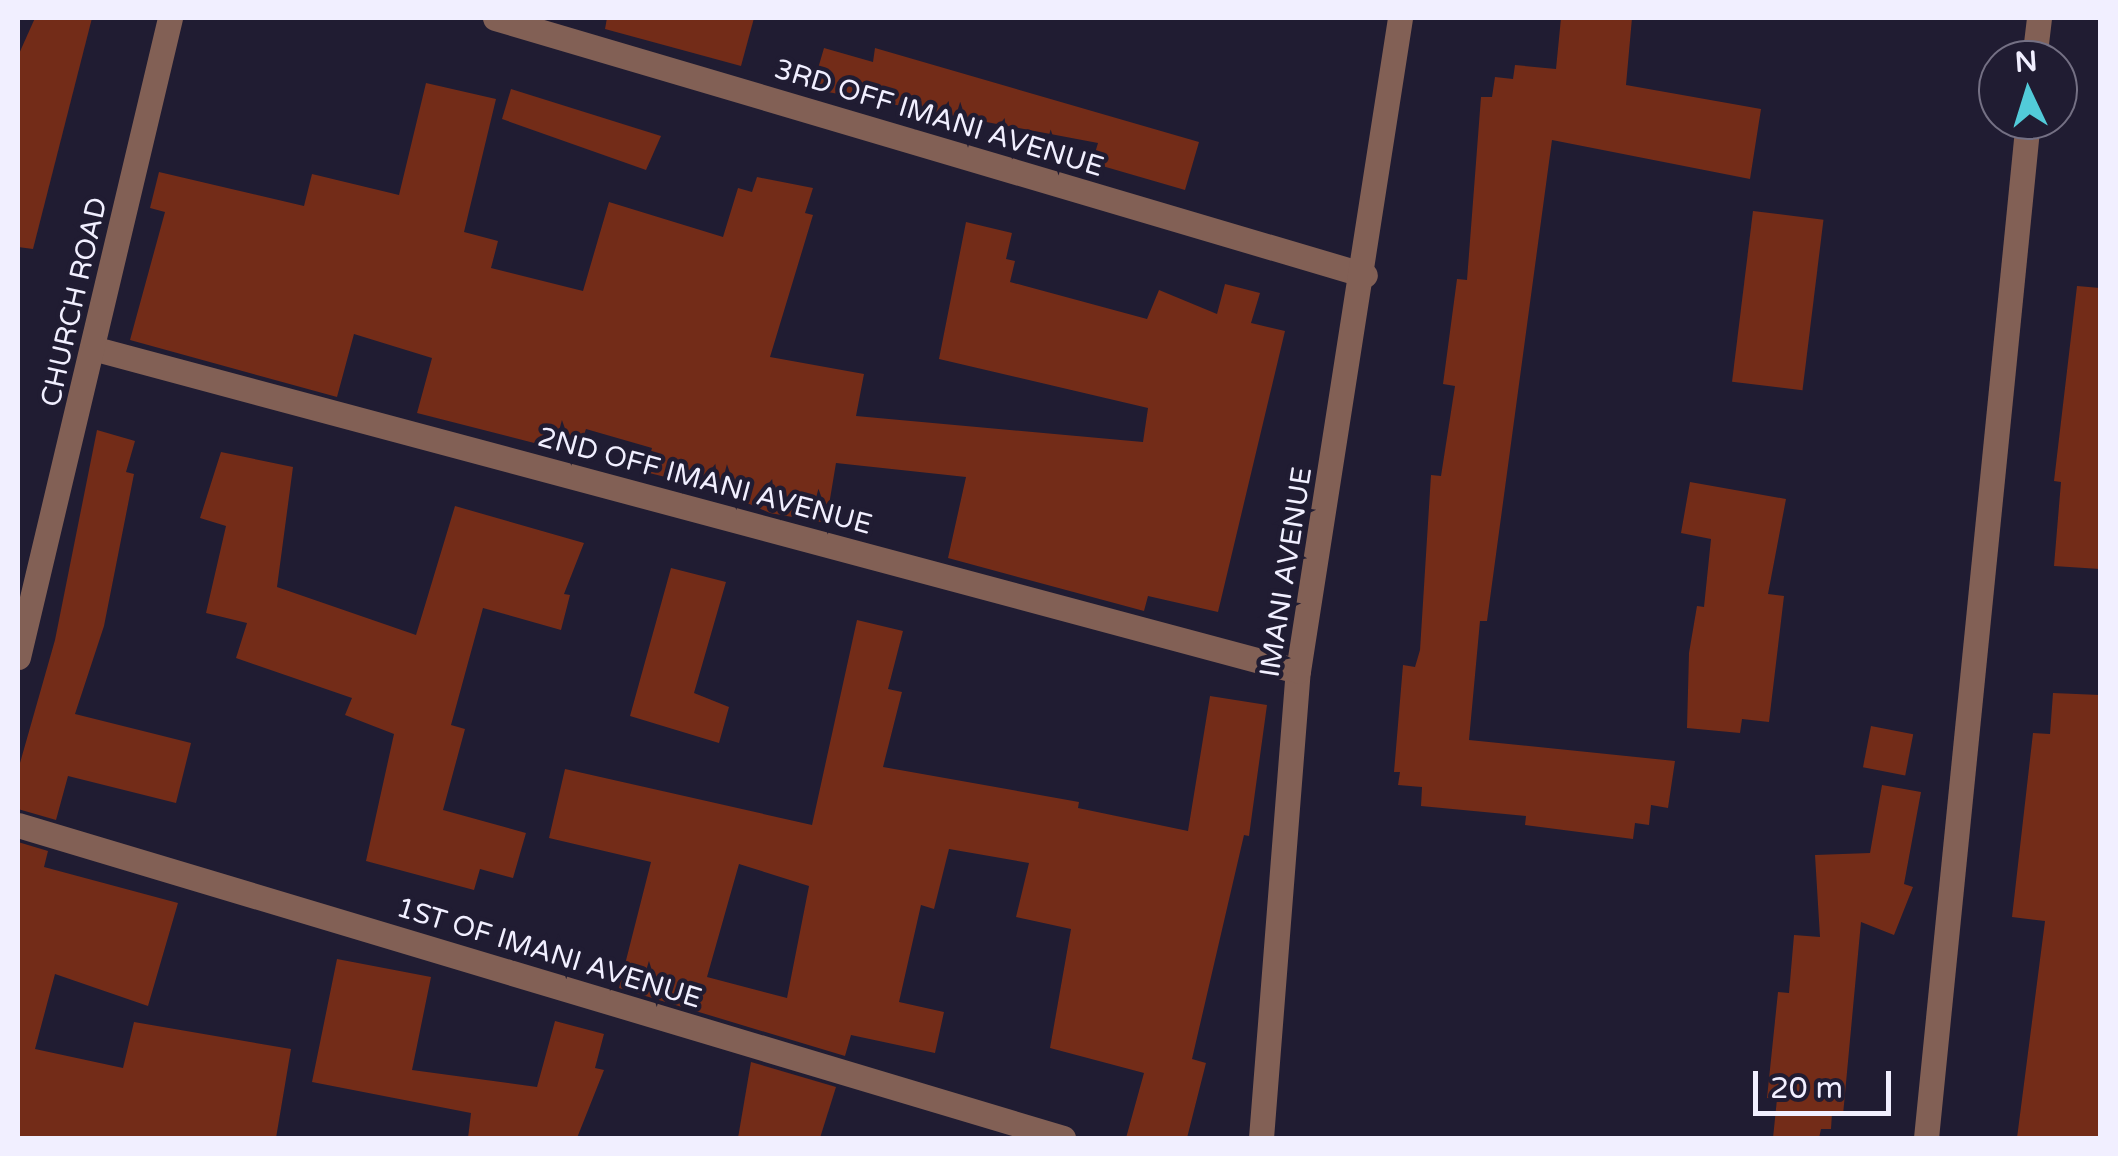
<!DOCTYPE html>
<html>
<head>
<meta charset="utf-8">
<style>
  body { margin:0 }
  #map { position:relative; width:2118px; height:1156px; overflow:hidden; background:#201c32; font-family:"Varela Round",sans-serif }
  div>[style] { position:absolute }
  .building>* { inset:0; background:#732c18; transform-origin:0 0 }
  .minor>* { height:25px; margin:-12.5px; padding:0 12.5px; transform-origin:12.5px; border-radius:12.5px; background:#826055 }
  span { translate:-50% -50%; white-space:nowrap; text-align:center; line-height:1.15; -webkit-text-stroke:9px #201c32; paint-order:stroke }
  .street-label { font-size:28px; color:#f1efff }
  .frame { position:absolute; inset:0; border:20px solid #f1efff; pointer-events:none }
  .north { position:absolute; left:1978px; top:40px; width:100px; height:100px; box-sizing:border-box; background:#201c32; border:2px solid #747084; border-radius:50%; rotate:356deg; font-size:28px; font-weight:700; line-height:40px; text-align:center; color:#f1efff }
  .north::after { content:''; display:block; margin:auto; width:35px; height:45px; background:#52cbd9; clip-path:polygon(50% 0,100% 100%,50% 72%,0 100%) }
  .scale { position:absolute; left:1753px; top:1071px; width:138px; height:45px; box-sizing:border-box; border:5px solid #f1efff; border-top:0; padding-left:12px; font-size:30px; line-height:35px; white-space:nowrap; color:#f1efff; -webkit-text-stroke:8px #201c32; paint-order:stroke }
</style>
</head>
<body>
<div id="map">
  <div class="building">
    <i style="clip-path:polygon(35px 18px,92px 18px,33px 249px,18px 247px,18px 56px)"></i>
    <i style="clip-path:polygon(607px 18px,754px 18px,741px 66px,605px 29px)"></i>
    <i style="clip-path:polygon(1561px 18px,1632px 18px,1626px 85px,1761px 109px,1750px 179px,1552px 140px,1487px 621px,1480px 621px,1469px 740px,1675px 761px,1668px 808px,1651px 805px,1649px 825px,1635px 823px,1633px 839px,1525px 825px,1526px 816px,1421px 806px,1422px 787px,1398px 785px,1400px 772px,1394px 772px,1403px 665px,1415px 667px,1420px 650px,1431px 475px,1441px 476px,1455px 386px,1443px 384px,1457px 279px,1467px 280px,1481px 97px,1492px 97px,1495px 77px,1513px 79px,1515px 65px,1556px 69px)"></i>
    <i style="clip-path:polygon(824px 48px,873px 62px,875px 48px,1199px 142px,1185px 190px,1092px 163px,1098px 143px,812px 89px)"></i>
    <i style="clip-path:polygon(426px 83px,496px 99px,464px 232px,498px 241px,491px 268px,583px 291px,609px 202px,723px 237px,738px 188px,752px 192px,757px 177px,813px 188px,805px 213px,813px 215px,770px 357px,864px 374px,856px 416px,1143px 442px,1148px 408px,939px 359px,966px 222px,1012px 233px,1006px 259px,1015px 261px,1010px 282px,1147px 319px,1159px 290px,1217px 314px,1225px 284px,1260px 293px,1251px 323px,1285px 331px,1218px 612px,1148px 596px,1144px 611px,948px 558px,966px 477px,836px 463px,826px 523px,770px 513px,715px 489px,645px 472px,652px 448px,586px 429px,577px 454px,417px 413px,432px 358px,354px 334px,337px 397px,130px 340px,165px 212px,150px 208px,159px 172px,304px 206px,312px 174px,399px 195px)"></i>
    <i style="clip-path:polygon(511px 89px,661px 136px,646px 170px,502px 119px)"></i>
    <i style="left:1753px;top:211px;width:71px;height:172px;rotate:7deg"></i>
    <i style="clip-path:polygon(2077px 286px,2100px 288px,2100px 569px,2054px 566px,2061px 482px,2054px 481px)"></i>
    <i style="clip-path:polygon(97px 430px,135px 441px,126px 472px,134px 474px,104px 626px,75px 714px,191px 743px,176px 803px,68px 776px,56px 820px,18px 809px,18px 770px,55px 640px)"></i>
    <i style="clip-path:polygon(221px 452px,293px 467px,277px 587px,416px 635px,455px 506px,584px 543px,564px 594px,570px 595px,561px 630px,483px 608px,451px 725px,465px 729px,443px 810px,526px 833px,513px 878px,480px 869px,474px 890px,366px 861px,394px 734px,345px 715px,352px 698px,236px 658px,247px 623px,206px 613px,226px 526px,200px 518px)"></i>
    <i style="clip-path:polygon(1690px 482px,1786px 499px,1768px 594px,1784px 596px,1769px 722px,1742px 719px,1740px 733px,1687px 728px,1689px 653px,1697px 606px,1704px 607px,1711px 539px,1681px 533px)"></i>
    <i style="clip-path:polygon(671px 568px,726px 582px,694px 693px,729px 707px,719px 743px,630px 716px)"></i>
    <i style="clip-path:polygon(evenodd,857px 620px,903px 631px,888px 689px,902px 692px,883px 767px,1079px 802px,1078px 808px,1188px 831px,1210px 696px,1267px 705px,1249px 836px,1244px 835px,1192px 1059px,1206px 1063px,1187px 1138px,1126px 1138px,1144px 1073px,1050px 1048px,1071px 929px,1016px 917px,1029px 863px,949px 849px,934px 909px,921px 905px,899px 1002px,944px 1012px,935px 1053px,851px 1035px,845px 1056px,619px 988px,651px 862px,549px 838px,565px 769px,812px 825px,857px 620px,739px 864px,809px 886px,787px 998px,707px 977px,739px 864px)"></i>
    <i style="clip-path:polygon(2053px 693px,2100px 695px,2100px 1138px,2017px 1138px,2045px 921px,2012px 917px,2033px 733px,2050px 734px)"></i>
    <i style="left:1871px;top:726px;width:43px;height:42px;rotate:11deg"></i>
    <i style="clip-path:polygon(1882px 785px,1921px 792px,1904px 884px,1913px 887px,1894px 935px,1861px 922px,1843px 1115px,1832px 1113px,1831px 1129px,1821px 1129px,1819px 1138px,1773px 1138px,1777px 1099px,1767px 1098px,1778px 992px,1789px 993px,1794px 935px,1820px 937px,1815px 855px,1870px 853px)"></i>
    <i style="clip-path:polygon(18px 842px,48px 851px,44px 867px,178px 903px,148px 1006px,55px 974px,35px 1049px,123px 1068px,134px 1022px,291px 1049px,276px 1138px,18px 1138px)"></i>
    <i style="clip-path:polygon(337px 959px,431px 977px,412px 1070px,537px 1087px,555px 1021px,604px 1034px,595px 1068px,604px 1070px,577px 1138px,468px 1138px,471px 1113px,312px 1082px)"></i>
    <i style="clip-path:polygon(751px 1062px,836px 1087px,820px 1138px,738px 1138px)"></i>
  </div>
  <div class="minor">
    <i style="left:495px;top:18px;width:907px;rotate:16.46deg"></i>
    <i style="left:2034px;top:60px;width:42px;rotate:-83.2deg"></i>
    <i style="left:96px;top:349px;width:1244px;rotate:15deg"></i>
    <i style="left:18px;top:657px;width:657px;rotate:-76.62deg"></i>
    <i style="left:18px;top:825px;width:1091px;rotate:16.67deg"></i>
    <i style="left:1261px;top:1138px;width:468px;rotate:-85.5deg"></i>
    <i style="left:1298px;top:671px;width:661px;rotate:-81.12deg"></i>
    <i style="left:1926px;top:1138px;width:1023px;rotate:-84.28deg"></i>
  </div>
  <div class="street-label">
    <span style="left:939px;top:118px;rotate:17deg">3RD OFF IMANI AVENUE</span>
    <span style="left:74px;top:302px;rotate:-77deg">CHURCH ROAD</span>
    <span style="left:705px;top:481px;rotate:15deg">2ND OFF IMANI AVENUE</span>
    <span style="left:1286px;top:572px;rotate:-81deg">IMANI AVENUE</span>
    <span style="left:549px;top:953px;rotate:17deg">1ST OF IMANI AVENUE</span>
  </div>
  <div class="frame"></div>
  <div class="north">N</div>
  <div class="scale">20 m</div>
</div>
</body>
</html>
